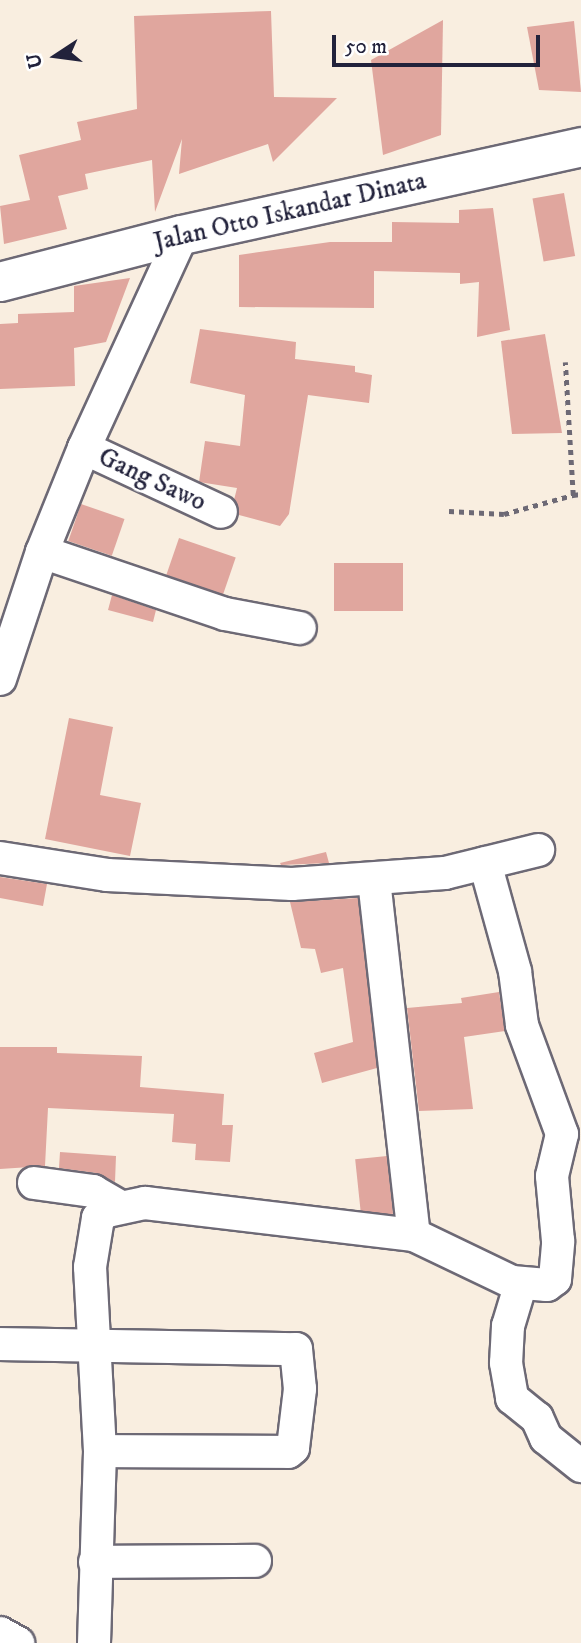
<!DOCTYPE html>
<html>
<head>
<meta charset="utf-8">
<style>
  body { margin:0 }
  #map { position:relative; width:581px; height:1643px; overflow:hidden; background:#f9eee0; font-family:"IM FELL DW Pica",serif }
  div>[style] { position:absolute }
  .building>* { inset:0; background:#e0a69e; transform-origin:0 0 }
  .path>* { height:4.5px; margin-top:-2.25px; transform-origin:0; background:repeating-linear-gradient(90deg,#6d6975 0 5px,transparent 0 10px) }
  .roads { filter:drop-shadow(2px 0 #6d6975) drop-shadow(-2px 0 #6d6975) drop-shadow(0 2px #6d6975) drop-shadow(0 -2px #6d6975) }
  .minor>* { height:32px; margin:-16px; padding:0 16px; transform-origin:16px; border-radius:16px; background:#fff }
  .major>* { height:38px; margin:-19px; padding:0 19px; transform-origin:19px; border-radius:19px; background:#fff }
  span { translate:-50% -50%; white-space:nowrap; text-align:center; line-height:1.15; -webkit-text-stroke:5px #fff; paint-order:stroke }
  .street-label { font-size:26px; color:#22223b }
  .north { position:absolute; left:21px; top:21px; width:70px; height:70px; -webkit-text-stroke:5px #fff; paint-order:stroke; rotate:257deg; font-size:19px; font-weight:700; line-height:28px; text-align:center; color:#22223b }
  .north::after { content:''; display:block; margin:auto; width:24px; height:32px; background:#22223b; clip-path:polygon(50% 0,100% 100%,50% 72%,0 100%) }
  .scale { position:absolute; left:332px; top:35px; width:208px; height:32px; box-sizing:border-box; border:4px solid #22223b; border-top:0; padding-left:9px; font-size:21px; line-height:24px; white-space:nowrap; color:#22223b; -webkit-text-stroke:5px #fff; paint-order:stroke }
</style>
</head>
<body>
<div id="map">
  <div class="building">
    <i style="clip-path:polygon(271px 11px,274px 97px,337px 98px,273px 162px,268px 144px,179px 174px,182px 139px,155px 212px,152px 160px,85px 174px,88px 189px,58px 196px,67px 229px,4px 244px,0 206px,30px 200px,19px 155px,81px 140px,77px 122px,137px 109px,134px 16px)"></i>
    <i style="clip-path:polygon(443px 20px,441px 135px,383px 155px,371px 60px)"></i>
    <i style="clip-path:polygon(574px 21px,581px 92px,539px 90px,527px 27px)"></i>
    <i style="left:564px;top:193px;width:64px;height:32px;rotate:80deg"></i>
    <i style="clip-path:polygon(493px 208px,510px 330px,477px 337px,479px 282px,460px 284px,460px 273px,374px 271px,374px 308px,239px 307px,239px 255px,330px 242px,392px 242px,392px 222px,459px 223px,459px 210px)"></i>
    <i style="clip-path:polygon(130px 278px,106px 342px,74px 348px,75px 386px,0 389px,0 324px,18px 323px,18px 314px,74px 312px,74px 286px)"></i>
    <i style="clip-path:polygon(200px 329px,296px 342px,295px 359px,355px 366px,355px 372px,372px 375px,369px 403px,308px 395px,289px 514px,280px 526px,239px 515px,234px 500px,237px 488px,199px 482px,205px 441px,240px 446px,245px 395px,190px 383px)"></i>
    <i style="clip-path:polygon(545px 334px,562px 433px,512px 434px,501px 341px)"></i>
    <i style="left:81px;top:504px;width:46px;height:39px;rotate:19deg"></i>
    <i style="left:179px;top:538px;width:60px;height:39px;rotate:19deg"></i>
    <i style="left:334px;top:563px;width:69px;height:48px"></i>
    <i style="clip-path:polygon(112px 595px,156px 610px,153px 622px,108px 610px)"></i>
    <i style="clip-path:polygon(69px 718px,113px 727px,100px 795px,141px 803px,130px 856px,45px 839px)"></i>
    <i style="clip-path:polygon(326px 852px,329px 863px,281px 865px,280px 863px)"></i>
    <i style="clip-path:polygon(0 877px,47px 884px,43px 906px,0 898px)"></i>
    <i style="clip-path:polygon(358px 898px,377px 1068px,322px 1083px,314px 1053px,353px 1042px,343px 968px,321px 973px,315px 949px,301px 948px,290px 902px)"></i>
    <i style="clip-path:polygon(499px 992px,505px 1031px,464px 1037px,473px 1109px,419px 1111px,407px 1008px,462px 1003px,461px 998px)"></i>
    <i style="clip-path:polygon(0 1047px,57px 1047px,57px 1053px,142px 1056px,140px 1087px,224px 1094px,222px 1125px,233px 1125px,230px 1162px,195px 1160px,196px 1144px,172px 1142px,174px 1114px,48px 1108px,45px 1166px,0 1169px)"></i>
    <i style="clip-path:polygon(60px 1152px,116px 1156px,115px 1182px,96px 1173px,59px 1168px)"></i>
    <i style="left:387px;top:1156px;width:58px;height:32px;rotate:84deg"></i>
  </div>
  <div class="path">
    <i style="left:573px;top:495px;width:8px;rotate:-7deg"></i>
    <i style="left:449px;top:511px;width:55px;rotate:3.1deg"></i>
    <i style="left:504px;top:514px;width:72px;rotate:-15.4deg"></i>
    <i style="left:573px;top:495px;width:133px;rotate:-93.4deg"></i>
  </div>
  <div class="roads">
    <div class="minor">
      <i style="left:84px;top:448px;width:151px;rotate:25deg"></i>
      <i style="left:42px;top:552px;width:193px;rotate:18.7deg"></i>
      <i style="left:225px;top:614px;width:76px;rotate:10.6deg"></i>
      <i style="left:0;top:679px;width:134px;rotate:-71.7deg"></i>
      <i style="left:42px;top:552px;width:112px;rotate:-68deg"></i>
      <i style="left:84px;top:448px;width:234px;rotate:-65.3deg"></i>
      <i style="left:0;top:858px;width:108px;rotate:9deg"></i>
      <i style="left:107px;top:875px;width:185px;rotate:2.8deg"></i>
      <i style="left:292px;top:884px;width:153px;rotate:-4.1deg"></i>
      <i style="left:445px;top:873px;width:96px;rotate:-13.9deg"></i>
      <i style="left:374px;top:880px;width:357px;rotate:83.6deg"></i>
      <i style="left:34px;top:1183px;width:60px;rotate:7.7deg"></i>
      <i style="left:93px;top:1191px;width:28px;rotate:30deg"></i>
      <i style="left:521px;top:1283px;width:45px;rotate:106.8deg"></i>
      <i style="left:508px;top:1326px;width:37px;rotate:93deg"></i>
      <i style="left:506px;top:1363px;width:36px;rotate:80deg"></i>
      <i style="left:512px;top:1398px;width:32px;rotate:39deg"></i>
      <i style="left:537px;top:1418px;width:22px;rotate:66deg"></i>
      <i style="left:546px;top:1438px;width:45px;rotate:38.7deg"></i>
      <i style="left:0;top:1344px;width:296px;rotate:1deg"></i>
      <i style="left:296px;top:1349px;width:40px;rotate:84.3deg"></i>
      <i style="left:300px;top:1389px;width:59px;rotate:96.8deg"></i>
      <i style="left:293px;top:1448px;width:6px;rotate:141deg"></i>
      <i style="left:288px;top:1452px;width:188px;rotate:-179.7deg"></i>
      <i style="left:95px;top:1562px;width:160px;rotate:-0.4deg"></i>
      <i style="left:0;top:1633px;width:21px;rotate:29deg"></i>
      <i style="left:94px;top:1643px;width:192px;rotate:-88.2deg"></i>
      <i style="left:100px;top:1451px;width:184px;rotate:-93.1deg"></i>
      <i style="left:90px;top:1267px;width:50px;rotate:-80.7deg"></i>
      <i style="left:98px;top:1218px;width:11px;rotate:-38deg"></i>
      <i style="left:107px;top:1211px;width:39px;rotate:-12deg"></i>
      <i style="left:145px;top:1203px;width:271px;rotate:6.8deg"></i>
      <i style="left:414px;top:1235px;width:109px;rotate:25.6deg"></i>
      <i style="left:512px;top:1282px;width:35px;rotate:5deg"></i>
      <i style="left:547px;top:1285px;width:10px;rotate:-37deg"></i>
      <i style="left:555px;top:1279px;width:38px;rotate:-85deg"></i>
      <i style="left:558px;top:1241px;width:65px;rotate:-95.3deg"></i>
      <i style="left:552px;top:1176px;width:43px;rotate:-76.6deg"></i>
      <i style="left:562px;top:1134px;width:116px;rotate:-110.2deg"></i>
      <i style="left:522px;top:1025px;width:54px;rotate:-97.4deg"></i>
      <i style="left:515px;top:971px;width:112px;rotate:-105.5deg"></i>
    </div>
    <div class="major">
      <i style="left:0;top:282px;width:188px;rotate:-14.5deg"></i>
      <i style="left:182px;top:235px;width:409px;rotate:-12.4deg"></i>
    </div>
  </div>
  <div class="street-label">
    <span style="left:290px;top:212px;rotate:-13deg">Jalan Otto Iskandar Dinata</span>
    <span style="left:152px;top:480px;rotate:25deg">Gang Sawo</span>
  </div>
  <div class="north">U</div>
  <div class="scale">50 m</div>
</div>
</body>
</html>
